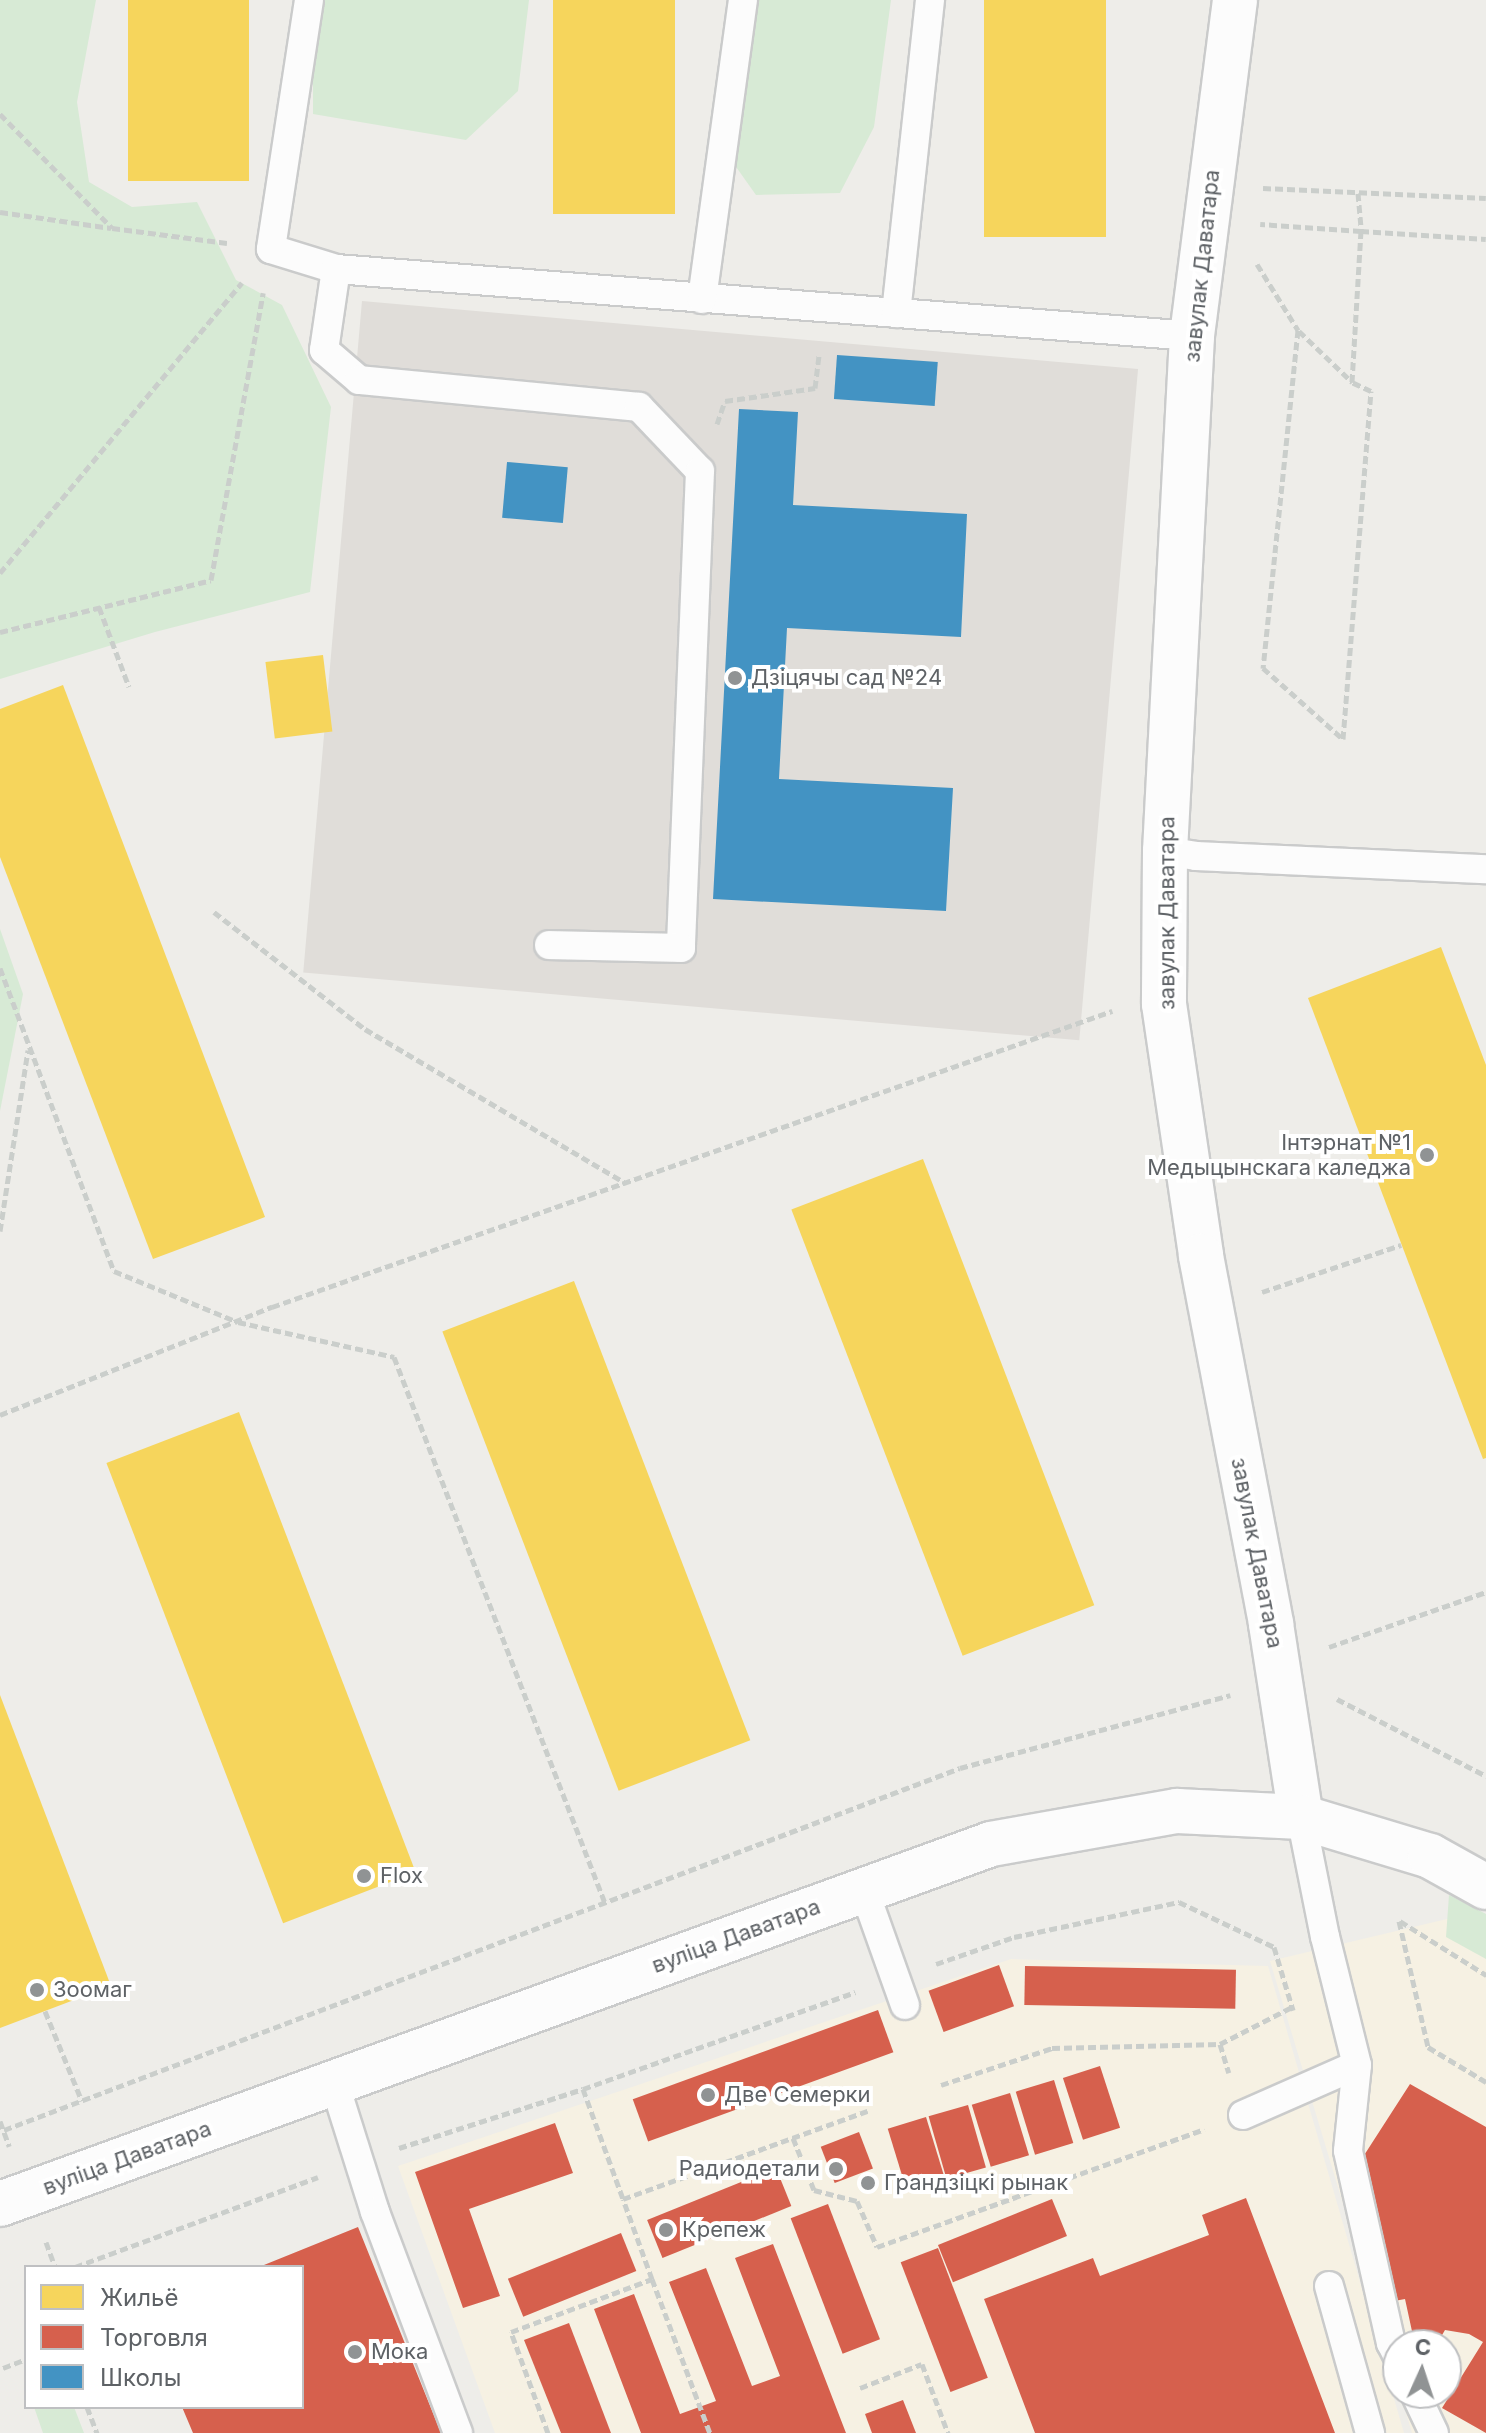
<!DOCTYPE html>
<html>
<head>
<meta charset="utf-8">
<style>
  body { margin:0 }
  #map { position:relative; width:1486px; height:2433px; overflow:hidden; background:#eeede9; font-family:Inter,sans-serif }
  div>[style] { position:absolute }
  .commercial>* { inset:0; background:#f6f1e3 }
  .education>* { inset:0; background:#e0ddd9; transform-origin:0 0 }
  .green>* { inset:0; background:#d7ead5 }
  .homes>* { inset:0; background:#f6d55c; transform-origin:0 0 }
  .shops>* { inset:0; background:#d6604d; transform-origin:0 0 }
  .schools>* { inset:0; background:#4393c3; transform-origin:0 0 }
  .path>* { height:5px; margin-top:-2.5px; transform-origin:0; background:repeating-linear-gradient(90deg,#cacecb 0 8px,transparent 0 12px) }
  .roads { filter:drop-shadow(2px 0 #cacbcb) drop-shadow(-2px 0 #cacbcb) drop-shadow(0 2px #cacbcb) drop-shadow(0 -2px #cacbcb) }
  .lane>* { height:28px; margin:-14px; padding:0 14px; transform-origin:14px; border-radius:14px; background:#fcfcfc }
  .street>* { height:44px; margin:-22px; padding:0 22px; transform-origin:22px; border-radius:22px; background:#fcfcfc }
  .dots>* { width:22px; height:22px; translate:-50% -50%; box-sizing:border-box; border:4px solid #fff; border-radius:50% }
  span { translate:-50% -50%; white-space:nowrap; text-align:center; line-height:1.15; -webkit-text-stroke:8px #fff; paint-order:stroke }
  .street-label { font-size:22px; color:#5e6266 }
  .poi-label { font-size:22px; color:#5e6266 }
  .left { translate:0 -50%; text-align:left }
  .right { translate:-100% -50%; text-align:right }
  .legend { position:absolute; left:24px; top:2265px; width:280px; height:144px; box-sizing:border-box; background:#fff; border:2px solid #bfc0c2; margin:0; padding:10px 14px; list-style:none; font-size:24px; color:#5e6266 }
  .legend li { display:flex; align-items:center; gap:16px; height:40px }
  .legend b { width:40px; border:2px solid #bfc0c2 }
  .north { position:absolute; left:1382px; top:2329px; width:80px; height:80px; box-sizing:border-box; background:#fff; border:2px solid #bfc0c2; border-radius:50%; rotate:3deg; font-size:22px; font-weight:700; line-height:32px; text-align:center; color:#5e6266 }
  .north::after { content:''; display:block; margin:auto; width:28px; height:36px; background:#909394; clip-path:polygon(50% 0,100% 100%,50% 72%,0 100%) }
</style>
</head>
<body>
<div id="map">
  <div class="commercial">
    <i style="clip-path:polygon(1468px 1914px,1486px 1924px,1486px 2433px,1412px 2433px,1400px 2393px,1446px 2393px,1446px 2345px,1398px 2345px,1398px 2387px,1270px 1961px)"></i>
    <i style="clip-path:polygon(1011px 1959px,1268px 1966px,1404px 2433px,495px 2433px,398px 2166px)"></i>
  </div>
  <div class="education">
    <i style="left:362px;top:301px;width:779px;height:674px;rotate:5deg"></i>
  </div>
  <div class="green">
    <i style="clip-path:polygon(0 0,96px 0,77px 102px,89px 182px,132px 207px,197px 202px,236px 280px,282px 305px,331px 407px,310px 592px,155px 632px,0 679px)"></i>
    <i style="clip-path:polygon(319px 0,529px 0,518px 91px,466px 140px,313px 114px,313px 44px)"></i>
    <i style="clip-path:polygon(750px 0,891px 0,874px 127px,840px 193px,756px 195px,729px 157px)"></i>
    <i style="clip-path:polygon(0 929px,23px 994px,0 1111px)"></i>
    <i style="clip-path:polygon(1449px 1895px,1486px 1914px,1486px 1959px,1446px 1937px)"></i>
    <i style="clip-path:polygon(34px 2407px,74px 2407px,84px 2433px,43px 2433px)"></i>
  </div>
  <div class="homes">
    <i style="left:128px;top:0;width:121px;height:181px"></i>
    <i style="left:553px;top:0;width:122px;height:214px"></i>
    <i style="left:984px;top:0;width:122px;height:237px"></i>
    <i style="left:323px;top:655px;width:77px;height:58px;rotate:83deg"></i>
    <i style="clip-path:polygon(63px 685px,265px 1217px,153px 1259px,0 857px,0 709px)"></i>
    <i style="clip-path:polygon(1441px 947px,1486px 1065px,1486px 1458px,1483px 1459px,1308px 998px)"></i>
    <i style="left:923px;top:1159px;width:478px;height:141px;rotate:69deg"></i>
    <i style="left:574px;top:1281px;width:492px;height:141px;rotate:69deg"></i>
    <i style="left:239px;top:1412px;width:493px;height:142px;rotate:69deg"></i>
    <i style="clip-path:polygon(0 1695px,111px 1986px,0 2028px)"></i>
  </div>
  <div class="shops">
    <i style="left:999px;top:1965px;width:44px;height:75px;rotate:70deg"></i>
    <i style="left:1025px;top:1966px;width:211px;height:39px;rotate:1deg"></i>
    <i style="left:878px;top:2010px;width:45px;height:261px;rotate:70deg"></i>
    <i style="left:1100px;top:2066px;width:65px;height:39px;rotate:72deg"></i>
    <i style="left:1054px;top:2080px;width:66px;height:40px;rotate:73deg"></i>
    <i style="clip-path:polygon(1410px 2084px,1486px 2127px,1486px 2433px,1442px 2408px,1483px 2342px,1469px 2334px,1445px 2330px,1438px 2342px,1415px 2345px,1405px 2299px,1389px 2302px,1361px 2160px)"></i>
    <i style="left:1010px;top:2093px;width:65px;height:40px;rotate:73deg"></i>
    <i style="left:968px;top:2105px;width:65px;height:41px;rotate:74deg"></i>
    <i style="left:926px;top:2117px;width:66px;height:40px;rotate:73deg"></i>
    <i style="clip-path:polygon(555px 2123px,573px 2173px,469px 2209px,500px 2296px,463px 2308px,415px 2172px)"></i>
    <i style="left:859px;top:2132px;width:39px;height:41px;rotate:69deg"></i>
    <i style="left:776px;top:2168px;width:41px;height:139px;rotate:68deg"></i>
    <i style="clip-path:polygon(1246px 2198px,1335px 2433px,1035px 2433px,984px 2299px,1093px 2258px,1100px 2276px,1209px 2235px,1202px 2215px)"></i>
    <i style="left:1052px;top:2199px;width:40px;height:123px;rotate:68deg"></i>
    <i style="left:828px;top:2204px;width:145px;height:40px;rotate:69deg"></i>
    <i style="clip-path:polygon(358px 2227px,441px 2433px,193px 2433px,182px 2407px,302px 2407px,302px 2267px,259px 2267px)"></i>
    <i style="left:621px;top:2233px;width:41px;height:122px;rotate:68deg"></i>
    <i style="clip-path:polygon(773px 2244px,846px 2433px,641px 2433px,594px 2309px,634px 2294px,680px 2414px,716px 2401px,669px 2282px,706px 2268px,752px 2386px,780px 2376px,735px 2258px)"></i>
    <i style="left:938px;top:2248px;width:139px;height:40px;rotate:69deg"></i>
    <i style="clip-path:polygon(569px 2323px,611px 2433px,561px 2433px,524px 2340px)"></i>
    <i style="clip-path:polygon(903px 2400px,916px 2433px,872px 2433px,865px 2414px)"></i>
  </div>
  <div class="schools">
    <i style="left:837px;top:355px;width:101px;height:44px;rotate:4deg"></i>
    <i style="clip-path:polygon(739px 409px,798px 412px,793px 505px,967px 514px,961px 637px,787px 628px,779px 779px,953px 788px,946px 911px,713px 899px)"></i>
    <i style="left:507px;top:462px;width:61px;height:56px;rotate:5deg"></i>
  </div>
  <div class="path">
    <i style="left:0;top:114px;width:160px;rotate:45.5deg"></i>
    <i style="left:112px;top:228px;width:116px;rotate:7.4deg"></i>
    <i style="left:1263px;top:188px;width:223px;rotate:2.6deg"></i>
    <i style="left:1358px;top:193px;width:38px;rotate:85deg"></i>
    <i style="left:1361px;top:231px;width:125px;rotate:3.7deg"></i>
    <i style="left:0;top:212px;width:112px;rotate:8.2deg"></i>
    <i style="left:1257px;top:264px;width:78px;rotate:58.2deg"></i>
    <i style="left:1298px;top:330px;width:340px;rotate:95.9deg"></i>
    <i style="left:1263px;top:668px;width:107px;rotate:41.6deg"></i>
    <i style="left:1343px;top:739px;width:349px;rotate:-85.4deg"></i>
    <i style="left:1371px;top:391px;width:21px;rotate:-155deg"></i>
    <i style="left:1352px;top:382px;width:151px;rotate:-86.6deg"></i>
    <i style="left:1361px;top:231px;width:101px;rotate:-176deg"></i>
    <i style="left:1299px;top:331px;width:74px;rotate:43.9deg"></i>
    <i style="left:717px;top:424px;width:24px;rotate:-71deg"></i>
    <i style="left:725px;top:401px;width:91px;rotate:-8.2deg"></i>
    <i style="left:815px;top:388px;width:35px;rotate:-83deg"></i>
    <i style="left:0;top:573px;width:378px;rotate:-50.2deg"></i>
    <i style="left:99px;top:607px;width:85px;rotate:69.4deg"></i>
    <i style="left:0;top:632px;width:217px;rotate:-13.8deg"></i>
    <i style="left:211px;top:580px;width:292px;rotate:-79.7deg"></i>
    <i style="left:214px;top:912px;width:191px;rotate:37.8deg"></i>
    <i style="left:365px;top:1029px;width:301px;rotate:30.6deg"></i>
    <i style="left:0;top:968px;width:324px;rotate:69.4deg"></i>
    <i style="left:114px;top:1271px;width:134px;rotate:22.4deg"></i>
    <i style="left:238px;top:1322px;width:160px;rotate:12.6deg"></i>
    <i style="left:394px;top:1357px;width:585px;rotate:68.87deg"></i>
    <i style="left:0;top:1231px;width:183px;rotate:-81.2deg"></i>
    <i style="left:1262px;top:1292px;width:147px;rotate:-18.7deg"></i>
    <i style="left:0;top:1415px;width:293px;rotate:-21.7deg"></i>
    <i style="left:272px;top:1307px;width:891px;rotate:-19.41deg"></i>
    <i style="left:1329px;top:1647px;width:166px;rotate:-19.3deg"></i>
    <i style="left:1337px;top:1699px;width:168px;rotate:27.3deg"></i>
    <i style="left:1399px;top:1921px;width:129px;rotate:77deg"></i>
    <i style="left:1428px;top:2047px;width:68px;rotate:31.1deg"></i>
    <i style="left:1400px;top:1921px;width:102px;rotate:32.1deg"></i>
    <i style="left:936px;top:1964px;width:83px;rotate:-19.1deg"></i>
    <i style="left:1014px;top:1937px;width:169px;rotate:-12deg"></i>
    <i style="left:1179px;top:1902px;width:105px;rotate:25.3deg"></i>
    <i style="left:1274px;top:1947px;width:66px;rotate:73.2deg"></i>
    <i style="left:45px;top:2011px;width:97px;rotate:67.7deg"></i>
    <i style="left:1220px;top:2044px;width:81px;rotate:-27.2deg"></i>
    <i style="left:941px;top:2085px;width:117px;rotate:-18.4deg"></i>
    <i style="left:1052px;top:2048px;width:168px;rotate:-1.4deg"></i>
    <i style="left:1220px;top:2044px;width:30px;rotate:73deg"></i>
    <i style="left:583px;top:2089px;width:117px;rotate:70deg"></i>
    <i style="left:0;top:2121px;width:27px;rotate:70deg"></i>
    <i style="left:4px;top:2130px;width:1022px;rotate:-20.74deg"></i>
    <i style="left:960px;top:1768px;width:280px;rotate:-15.1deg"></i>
    <i style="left:793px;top:2138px;width:56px;rotate:68deg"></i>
    <i style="left:814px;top:2190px;width:44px;rotate:14.3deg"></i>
    <i style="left:857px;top:2201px;width:50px;rotate:66.5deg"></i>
    <i style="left:877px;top:2247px;width:348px;rotate:-19.8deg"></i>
    <i style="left:399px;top:2148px;width:193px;rotate:-17.8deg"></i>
    <i style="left:583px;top:2089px;width:289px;rotate:-19.6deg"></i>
    <i style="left:46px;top:2242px;width:27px;rotate:70deg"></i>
    <i style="left:75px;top:2267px;width:259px;rotate:-20.3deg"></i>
    <i style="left:652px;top:2279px;width:165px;rotate:69.4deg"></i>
    <i style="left:3px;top:2368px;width:25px;rotate:-21deg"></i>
    <i style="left:860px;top:2388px;width:66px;rotate:-21.2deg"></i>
    <i style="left:922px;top:2364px;width:74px;rotate:69.4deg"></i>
    <i style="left:87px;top:2407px;width:28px;rotate:69deg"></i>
    <i style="left:548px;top:2433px;width:108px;rotate:-110.1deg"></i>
    <i style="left:511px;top:2332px;width:151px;rotate:-20.6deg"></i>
    <i style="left:652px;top:2279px;width:85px;rotate:-109.9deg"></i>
    <i style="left:623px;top:2199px;width:260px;rotate:-19.8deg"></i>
  </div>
  <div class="roads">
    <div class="lane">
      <i style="left:309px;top:0;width:252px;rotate:98.7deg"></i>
      <i style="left:271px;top:249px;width:68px;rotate:17.1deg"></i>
      <i style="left:336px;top:269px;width:859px;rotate:4.48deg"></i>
      <i style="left:336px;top:269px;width:82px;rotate:98.4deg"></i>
      <i style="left:324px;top:350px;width:46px;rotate:40.6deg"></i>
      <i style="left:359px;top:380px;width:281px;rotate:5.5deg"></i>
      <i style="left:639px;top:407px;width:88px;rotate:46.4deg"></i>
      <i style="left:700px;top:471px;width:477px;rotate:92.3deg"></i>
      <i style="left:681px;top:948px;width:132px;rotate:-178.7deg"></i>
      <i style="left:702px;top:299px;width:302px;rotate:-82.2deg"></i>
      <i style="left:896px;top:313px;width:315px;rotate:-83.8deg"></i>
      <i style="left:1165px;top:851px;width:31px;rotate:9deg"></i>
      <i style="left:1196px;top:856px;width:290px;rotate:2.6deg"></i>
      <i style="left:864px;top:1890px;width:122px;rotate:70.4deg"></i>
      <i style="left:1357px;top:2065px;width:86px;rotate:96deg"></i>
      <i style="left:1348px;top:2151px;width:197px;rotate:77.4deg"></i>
      <i style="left:1391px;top:2343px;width:16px;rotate:63deg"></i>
      <i style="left:334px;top:2082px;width:136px;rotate:72.5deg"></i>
      <i style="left:375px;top:2212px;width:236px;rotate:69.4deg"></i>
      <i style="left:1243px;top:2115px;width:124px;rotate:-23.7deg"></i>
      <i style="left:1357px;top:2065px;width:132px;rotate:-104deg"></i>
      <i style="left:1325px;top:1937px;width:122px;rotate:-101.3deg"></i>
      <i style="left:1329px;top:2286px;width:153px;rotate:74.4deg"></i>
      <i style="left:1415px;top:2393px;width:44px;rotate:64.6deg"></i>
    </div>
    <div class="street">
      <i style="left:1235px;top:0;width:339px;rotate:97.3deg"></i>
      <i style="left:1192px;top:336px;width:516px;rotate:93deg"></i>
      <i style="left:1165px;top:851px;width:153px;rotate:90.4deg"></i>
      <i style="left:1164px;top:1004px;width:255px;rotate:81.6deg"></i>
      <i style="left:1201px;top:1256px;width:375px;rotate:79.2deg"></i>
      <i style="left:1271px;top:1624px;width:195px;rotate:81.2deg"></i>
      <i style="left:0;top:2204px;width:1054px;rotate:-19.96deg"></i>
      <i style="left:991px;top:1844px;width:189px;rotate:-10.1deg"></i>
      <i style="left:1177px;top:1811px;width:124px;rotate:2.8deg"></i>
      <i style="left:1301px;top:1817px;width:135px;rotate:16.8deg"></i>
      <i style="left:1430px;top:1856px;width:64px;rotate:29deg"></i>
    </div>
  </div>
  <div class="dots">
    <i style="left:735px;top:678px;background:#909394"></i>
    <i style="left:1427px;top:1155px;background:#909394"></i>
    <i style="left:364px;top:1876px;background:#909394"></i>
    <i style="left:37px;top:1990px;background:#909394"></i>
    <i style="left:708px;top:2095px;background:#909394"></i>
    <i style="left:836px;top:2169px;background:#909394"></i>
    <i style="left:868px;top:2183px;background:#909394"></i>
    <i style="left:666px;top:2230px;background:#909394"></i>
    <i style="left:355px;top:2352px;background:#909394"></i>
  </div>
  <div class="street-label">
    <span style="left:1202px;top:266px;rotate:-84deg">завулак Даватара</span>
    <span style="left:1167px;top:913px;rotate:-90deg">завулак Даватара</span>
    <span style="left:1257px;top:1553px;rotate:79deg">завулак Даватара</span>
    <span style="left:736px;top:1936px;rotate:-20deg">вуліца Даватара</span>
    <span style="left:127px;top:2158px;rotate:-20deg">вуліца Даватара</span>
  </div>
  <div class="poi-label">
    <span class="left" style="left:751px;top:678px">Дзіцячы сад №24</span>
    <span class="right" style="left:1411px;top:1155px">Інтэрнат №1<br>Медыцынскага каледжа</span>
    <span class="left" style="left:380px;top:1876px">Flox</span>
    <span class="left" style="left:53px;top:1990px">Зоомаг</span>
    <span class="left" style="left:724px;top:2095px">Две Семерки</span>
    <span class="right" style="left:820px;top:2169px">Радиодетали</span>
    <span class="left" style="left:884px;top:2183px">Грандзіцкі рынак</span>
    <span class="left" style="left:682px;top:2230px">Крепеж</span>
    <span class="left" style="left:371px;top:2352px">Мока</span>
  </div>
  <ul class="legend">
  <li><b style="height:22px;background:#f6d55c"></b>Жильё</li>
  <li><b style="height:22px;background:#d6604d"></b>Торговля</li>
  <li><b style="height:22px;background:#4393c3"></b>Школы</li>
  </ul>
  <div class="north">С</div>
</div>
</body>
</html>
